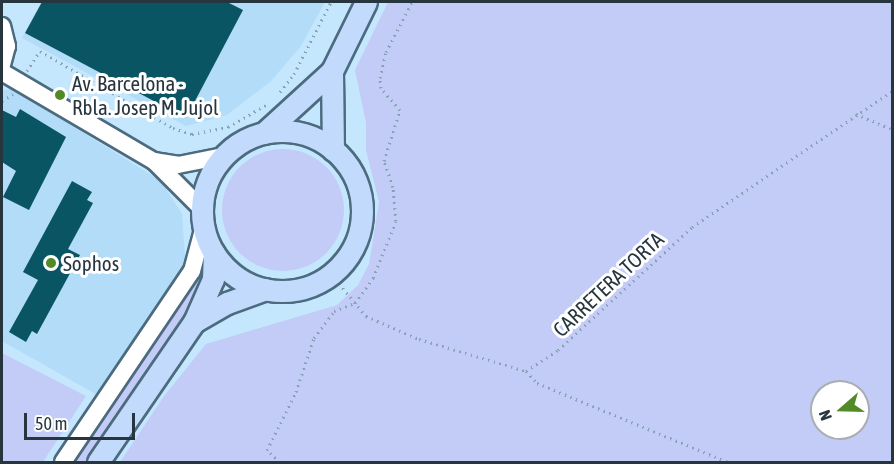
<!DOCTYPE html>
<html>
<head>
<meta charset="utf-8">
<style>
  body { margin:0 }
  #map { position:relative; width:894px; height:464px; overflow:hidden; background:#c4e7fe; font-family:"Asap Condensed",sans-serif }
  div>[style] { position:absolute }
  .built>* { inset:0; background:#b2dcf7 }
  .green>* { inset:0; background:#c3cbf7 }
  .round { border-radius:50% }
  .building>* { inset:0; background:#0a5564 }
  .path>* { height:3px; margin-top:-1.5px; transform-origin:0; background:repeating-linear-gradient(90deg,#88a3b5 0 1.5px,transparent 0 6px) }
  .roads { filter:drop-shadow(2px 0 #4c6b7f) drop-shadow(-2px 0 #4c6b7f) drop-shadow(0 2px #4c6b7f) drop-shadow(0 -2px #4c6b7f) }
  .minor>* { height:16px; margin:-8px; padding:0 8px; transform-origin:8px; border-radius:8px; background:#fff }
  .major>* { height:21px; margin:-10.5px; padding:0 10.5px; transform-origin:10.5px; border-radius:10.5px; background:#c2dafc }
  .major>.ring { margin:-10.5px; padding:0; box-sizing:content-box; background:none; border:21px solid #c2dafc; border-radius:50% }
  .dots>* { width:16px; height:16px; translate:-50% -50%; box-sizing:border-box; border:3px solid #fff; border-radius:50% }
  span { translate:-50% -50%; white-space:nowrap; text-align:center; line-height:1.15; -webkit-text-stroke:6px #fff; paint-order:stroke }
  .poi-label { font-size:21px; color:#27353e }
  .left { translate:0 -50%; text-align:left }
  .street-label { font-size:21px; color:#27353e }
  .frame { position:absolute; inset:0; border:3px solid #27353e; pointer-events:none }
  .north { position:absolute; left:810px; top:380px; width:60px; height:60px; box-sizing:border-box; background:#fff; border:2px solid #a9aeb2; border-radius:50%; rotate:250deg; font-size:16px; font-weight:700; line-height:24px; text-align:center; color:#27353e }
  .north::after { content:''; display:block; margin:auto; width:21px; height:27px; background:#528a25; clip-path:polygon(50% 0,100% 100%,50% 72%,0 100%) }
  .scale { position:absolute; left:24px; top:413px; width:111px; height:27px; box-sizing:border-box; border:3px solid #27353e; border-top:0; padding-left:8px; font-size:18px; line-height:21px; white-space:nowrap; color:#27353e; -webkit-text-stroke:4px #fff; paint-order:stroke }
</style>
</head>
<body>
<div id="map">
  <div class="built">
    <i style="clip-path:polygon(41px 2px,325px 2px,301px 46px,271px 81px,227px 115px,186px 126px,22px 38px)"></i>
    <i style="clip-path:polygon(11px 88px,161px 181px,182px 214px,185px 256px,201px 268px,113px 404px,2px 341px,2px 91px)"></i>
  </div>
  <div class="green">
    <i style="clip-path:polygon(evenodd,388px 2px,892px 2px,892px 462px,120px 462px,164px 396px,206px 344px,337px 305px,358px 285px,369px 264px,379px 202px,366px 150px,366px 123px,355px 70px,388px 2px,822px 392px,858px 392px,858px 428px,822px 428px,822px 392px)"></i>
    <i class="round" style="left:222px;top:149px;width:122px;height:122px"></i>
    <i style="clip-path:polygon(201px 268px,204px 286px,159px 357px,87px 462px,73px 462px)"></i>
    <i style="clip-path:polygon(2px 353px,86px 396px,43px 462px,2px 462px)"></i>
  </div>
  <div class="building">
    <i style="clip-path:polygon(42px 2px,227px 2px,243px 10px,186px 118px,25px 33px)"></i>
    <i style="clip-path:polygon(20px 109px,66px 137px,29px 210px,3px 197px,16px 171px,2px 162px,2px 110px,16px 117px)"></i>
    <i style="clip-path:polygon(72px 181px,92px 192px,87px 200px,93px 203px,68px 249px,80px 255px,37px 334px,32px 331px,26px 342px,9px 332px,38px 280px,23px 272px)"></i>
  </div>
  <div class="path">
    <i style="left:27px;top:71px;width:24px;rotate:-57deg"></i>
    <i style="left:40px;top:51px;width:154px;rotate:30.1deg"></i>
    <i style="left:173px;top:128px;width:20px;rotate:18deg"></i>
    <i style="left:192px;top:134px;width:37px;rotate:-11deg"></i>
    <i style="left:228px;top:127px;width:44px;rotate:-30.1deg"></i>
    <i style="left:280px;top:92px;width:23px;rotate:-52deg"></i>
    <i style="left:294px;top:74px;width:81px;rotate:-62.8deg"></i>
    <i style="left:2px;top:101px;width:13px;rotate:-32deg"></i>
    <i style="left:856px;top:114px;width:39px;rotate:23deg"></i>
    <i style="left:331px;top:274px;width:55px;rotate:50.2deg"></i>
    <i style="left:366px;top:316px;width:58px;rotate:23.5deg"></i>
    <i style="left:419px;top:339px;width:112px;rotate:16.7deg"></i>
    <i style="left:526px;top:371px;width:38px;rotate:-33deg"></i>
    <i style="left:558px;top:350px;width:182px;rotate:-42.5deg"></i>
    <i style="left:692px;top:227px;width:242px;rotate:-34.2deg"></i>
    <i style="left:526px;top:371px;width:16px;rotate:47deg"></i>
    <i style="left:537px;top:383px;width:207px;rotate:22.5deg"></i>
    <i style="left:280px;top:462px;width:18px;rotate:-137deg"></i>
    <i style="left:267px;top:450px;width:65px;rotate:-63.4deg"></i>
    <i style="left:296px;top:392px;width:57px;rotate:-71.6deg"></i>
    <i style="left:314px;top:338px;width:34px;rotate:-53deg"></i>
    <i style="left:334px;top:311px;width:22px;rotate:-21deg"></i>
    <i style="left:355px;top:303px;width:31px;rotate:-54deg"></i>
    <i style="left:373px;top:278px;width:61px;rotate:-68deg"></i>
    <i style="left:396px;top:221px;width:34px;rotate:-95deg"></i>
    <i style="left:393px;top:187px;width:28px;rotate:-109deg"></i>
    <i style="left:384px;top:161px;width:53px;rotate:-72.6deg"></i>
    <i style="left:400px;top:110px;width:29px;rotate:-131deg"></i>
    <i style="left:381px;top:88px;width:10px;rotate:-96deg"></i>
    <i style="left:380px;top:78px;width:27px;rotate:-77deg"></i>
    <i style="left:386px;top:52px;width:56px;rotate:-62.5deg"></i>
  </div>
  <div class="roads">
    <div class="minor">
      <i style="left:2px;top:26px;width:21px;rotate:76deg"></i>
      <i style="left:7px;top:46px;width:20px;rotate:105deg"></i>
      <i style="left:2px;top:72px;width:176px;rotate:30.4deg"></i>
      <i style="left:154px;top:161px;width:68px;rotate:45deg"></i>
      <i style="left:154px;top:161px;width:24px;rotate:9deg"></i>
      <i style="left:178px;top:165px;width:47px;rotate:-11.1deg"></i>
      <i style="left:63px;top:462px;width:230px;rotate:-56deg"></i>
      <i style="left:192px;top:271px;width:47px;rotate:-75.1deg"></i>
    </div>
    <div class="major">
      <i style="left:332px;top:71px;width:79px;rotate:89.3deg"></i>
      <i class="ring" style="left:202px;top:131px;width:139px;height:139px"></i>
      <i style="left:264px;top:133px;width:92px;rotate:-42.4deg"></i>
      <i style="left:332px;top:71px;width:77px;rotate:-63.8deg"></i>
      <i style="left:194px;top:322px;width:38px;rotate:-30deg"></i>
      <i style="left:227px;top:303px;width:41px;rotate:-19.7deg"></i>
      <i style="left:98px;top:462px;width:170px;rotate:-55.6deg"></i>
      <i style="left:194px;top:322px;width:47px;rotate:-66.2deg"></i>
      <i style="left:213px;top:279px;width:26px;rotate:-88deg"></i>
    </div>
  </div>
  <div class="dots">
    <i style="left:60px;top:95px;background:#528a25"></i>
    <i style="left:51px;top:263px;background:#528a25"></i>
  </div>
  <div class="poi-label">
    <span class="left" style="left:72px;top:95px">Av. Barcelona -<br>Rbla. Josep M. Jujol</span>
    <span class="left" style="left:63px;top:263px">Sophos</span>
  </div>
  <div class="street-label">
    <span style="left:608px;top:284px;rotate:-43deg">CARRETERA TORTA</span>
  </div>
  <div class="frame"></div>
  <div class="north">N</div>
  <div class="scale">50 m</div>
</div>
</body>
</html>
